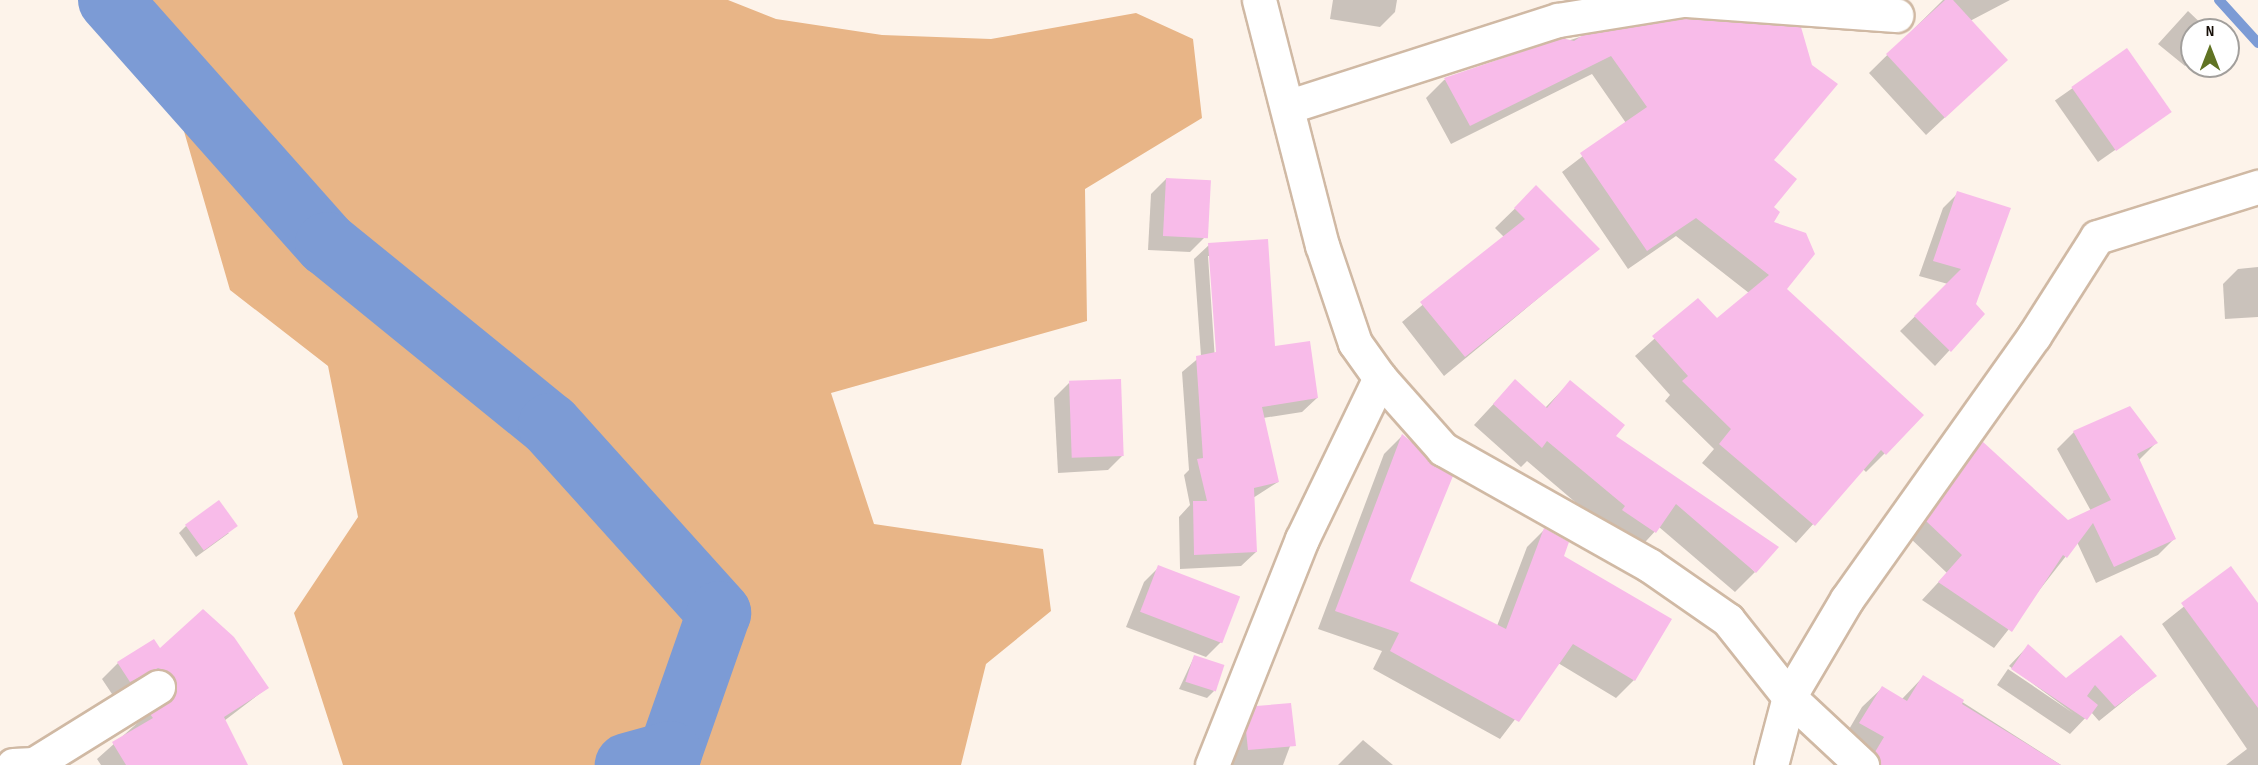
<!DOCTYPE html>
<html>
<head>
<meta charset="utf-8">
<style>
  body { margin:0 }
  #map { position:relative; width:2258px; height:765px; overflow:hidden; background:#fdf3ea; font-family:"Sofia Sans Condensed",sans-serif }
  div>[style] { position:absolute }
  .green>* { inset:0; background:#e8b587 }
  .shadow>* { inset:0; background:#0003; transform-origin:0 0 }
  .stream>* { height:10px; margin:-5px; padding:0 5px; transform-origin:5px; border-radius:5px; background:#7c9bd5 }
  .river>* { height:64px; margin:-32px; padding:0 32px; transform-origin:32px; border-radius:32px; background:#7c9bd5 }
  .building>* { inset:0; background:#f8bbe9; transform-origin:0 0 }
  .roads { filter:drop-shadow(2px 0 #d0b9a4) drop-shadow(-2px 0 #d0b9a4) drop-shadow(0 2px #d0b9a4) drop-shadow(0 -2px #d0b9a4) }
  .minor>* { height:33px; margin:-16.5px; padding:0 16.5px; transform-origin:16.5px; border-radius:16.5px; background:#fff }
  span { translate:-50% -50%; white-space:nowrap; text-align:center; line-height:1.15; -webkit-text-stroke:6px #fff; paint-order:stroke }
  .north { position:absolute; left:2180px; top:18px; width:60px; height:60px; box-sizing:border-box; background:#fff; border:2px solid #a29f9c; border-radius:50%; rotate:0deg; font-size:16px; font-weight:700; line-height:24px; text-align:center; color:#160e07 }
  .north::after { content:''; display:block; margin:auto; width:21px; height:27px; background:#607323; clip-path:polygon(50% 0,100% 100%,50% 72%,0 100%) }
</style>
</head>
<body>
<div id="map">
  <div class="green">
    <i style="clip-path:polygon(146px 0,728px 0,776px 19px,882px 35px,991px 39px,1136px 13px,1193px 39px,1202px 118px,1085px 189px,1087px 321px,831px 393px,874px 524px,1043px 549px,1051px 611px,986px 664px,961px 765px,343px 765px,294px 613px,358px 517px,328px 366px,230px 290px)"></i>
  </div>
  <div class="shadow">
    <i style="clip-path:polygon(1333px 0,1397px 0,1395px 12px,1380px 27px,1330px 19px)"></i>
    <i style="clip-path:polygon(1943px 0,2010px 0,1970px 21px,1988px 77px,1926px 135px,1869px 73px)"></i>
    <i style="clip-path:polygon(2188px 11px,2208px 30px,2192px 30px,2192px 59px,2185px 66px,2158px 44px)"></i>
    <i style="clip-path:polygon(1583px 36px,1772px 160px,1772px 223px,1785px 290px,1885px 453px,1866px 472px,1863px 469px,1796px 543px,1702px 463px,1714px 449px,1665px 401px,1670px 395px,1635px 356px,1698px 300px,1717px 320px,1749px 293px,1676px 236px,1628px 269px,1562px 172px,1626px 123px,1592px 74px,1451px 144px,1426px 98px,1444px 80px)"></i>
    <i style="left:2127px;top:50px;width:75px;height:88px;rotate:55deg"></i>
    <i style="clip-path:polygon(1166px 179px,1205px 237px,1190px 252px,1148px 250px,1151px 194px)"></i>
    <i style="clip-path:polygon(1536px 188px,1598px 249px,1444px 376px,1402px 322px,1504px 237px,1495px 228px)"></i>
    <i style="clip-path:polygon(1958px 193px,1974px 305px,1983px 314px,1935px 366px,1900px 331px,1948px 284px,1919px 276px,1943px 208px)"></i>
    <i style="clip-path:polygon(evenodd,1209px 245px,1273px 347px,1317px 398px,1302px 412px,1263px 418px,1278px 482px,1253px 498px,1256px 552px,1241px 566px,1180px 569px,1179px 517px,1190px 505px,1184px 475px,1189px 470px,1182px 372px,1201px 356px,1194px 259px,1209px 245px,1208px 256px,1211px 256px,1218px 360px,1215px 360px,1208px 256px)"></i>
    <i style="clip-path:polygon(2258px 267px,2258px 317px,2225px 319px,2223px 284px,2238px 269px)"></i>
    <i style="clip-path:polygon(1515px 381px,1545px 408px,1570px 382px,1614px 436px,1755px 572px,1735px 592px,1659px 527px,1635px 553px,1527px 461px,1521px 467px,1474px 425px)"></i>
    <i style="clip-path:polygon(1069px 383px,1123px 455px,1108px 470px,1058px 473px,1054px 398px)"></i>
    <i style="clip-path:polygon(2074px 432px,2156px 443px,2138px 461px,2175px 538px,2158px 555px,2096px 583px,2077px 542px,1994px 648px,1922px 600px,1947px 573px,1910px 538px,1982px 444px,2068px 522px,2091px 511px,2057px 449px)"></i>
    <i style="clip-path:polygon(1402px 436px,1409px 582px,1497px 626px,1527px 547px,1545px 529px,1634px 680px,1616px 698px,1558px 663px,1500px 739px,1373px 669px,1382px 651px,1318px 629px,1384px 454px)"></i>
    <i style="clip-path:polygon(186px 526px,229px 533px,196px 557px,179px 533px)"></i>
    <i style="clip-path:polygon(1159px 567px,1221px 642px,1206px 657px,1126px 627px,1144px 582px)"></i>
    <i style="clip-path:polygon(2231px 569px,2258px 605px,2258px 765px,2226px 765px,2247px 749px,2162px 624px)"></i>
    <i style="clip-path:polygon(2028px 646px,2066px 680px,2155px 676px,2099px 721px,2091px 712px,2070px 734px,1997px 685px,2008px 669px,2073px 713px,2009px 666px)"></i>
    <i style="clip-path:polygon(159px 650px,267px 688px,224px 721px,246px 765px,101px 765px,97px 759px,161px 702px,114px 697px,102px 679px,118px 663px)"></i>
    <i style="clip-path:polygon(1194px 657px,1214px 691px,1207px 698px,1179px 689px)"></i>
    <i style="clip-path:polygon(1923px 677px,2061px 765px,1861px 765px,1841px 743px,1862px 707px,1882px 688px,1902px 699px)"></i>
    <i style="clip-path:polygon(1256px 708px,1293px 738px,1283px 765px,1229px 765px,1237px 727px)"></i>
    <i style="clip-path:polygon(1363px 740px,1393px 765px,1338px 765px)"></i>
  </div>
  <div class="stream">
    <i style="left:2219px;top:0;width:58px;rotate:47.8deg"></i>
  </div>
  <div class="river">
    <i style="left:110px;top:0;width:327px;rotate:48.4deg"></i>
    <i style="left:327px;top:244px;width:287px;rotate:39.1deg"></i>
    <i style="left:550px;top:425px;width:253px;rotate:48deg"></i>
    <i style="left:719px;top:613px;width:148px;rotate:109.3deg"></i>
    <i style="left:670px;top:753px;width:45px;rotate:164.4deg"></i>
  </div>
  <div class="building">
    <i style="clip-path:polygon(1945px 0,1953px 0,2008px 60px,1945px 118px,1886px 54px)"></i>
    <i style="clip-path:polygon(1685px 19px,1801px 27px,1812px 65px,1838px 84px,1774px 160px,1797px 179px,1774px 207px,1780px 212px,1774px 222px,1806px 233px,1815px 254px,1787px 289px,1924px 415px,1886px 455px,1881px 450px,1815px 526px,1719px 444px,1731px 429px,1682px 381px,1688px 376px,1652px 336px,1698px 298px,1717px 318px,1769px 275px,1696px 218px,1647px 251px,1580px 153px,1647px 107px,1611px 56px,1470px 126px,1444px 78px,1562px 38px,1574px 41px,1583px 35px)"></i>
    <i style="left:2127px;top:48px;width:78px;height:68px;rotate:55deg"></i>
    <i style="left:1166px;top:178px;width:45px;height:58px;rotate:3deg"></i>
    <i style="clip-path:polygon(1536px 185px,1600px 249px,1465px 357px,1420px 302px,1525px 219px,1514px 208px)"></i>
    <i style="clip-path:polygon(1957px 191px,2011px 208px,1976px 304px,1985px 314px,1951px 352px,1914px 316px,1961px 269px,1933px 261px)"></i>
    <i style="clip-path:polygon(1268px 239px,1275px 346px,1310px 341px,1318px 398px,1262px 407px,1279px 482px,1254px 488px,1257px 552px,1194px 555px,1193px 501px,1207px 501px,1197px 459px,1203px 458px,1196px 356px,1216px 352px,1208px 243px)"></i>
    <i style="left:1121px;top:379px;width:77px;height:52px;rotate:88deg"></i>
    <i style="clip-path:polygon(1515px 379px,1547px 408px,1570px 380px,1625px 425px,1616px 436px,1779px 547px,1756px 573px,1676px 504px,1656px 533px,1622px 510px,1625px 506px,1547px 441px,1542px 448px,1493px 404px)"></i>
    <i style="clip-path:polygon(2130px 406px,2158px 443px,2137px 454px,2176px 539px,2114px 567px,2093px 523px,2067px 558px,2063px 555px,2012px 632px,1938px 582px,1962px 555px,1926px 521px,1982px 441px,2068px 520px,2111px 500px,2073px 431px)"></i>
    <i style="clip-path:polygon(1402px 434px,1453px 476px,1410px 581px,1506px 629px,1544px 528px,1569px 542px,1564px 556px,1672px 619px,1635px 681px,1573px 644px,1519px 722px,1390px 651px,1399px 633px,1335px 611px)"></i>
    <i style="left:219px;top:500px;width:32px;height:42px;rotate:54deg"></i>
    <i style="left:1158px;top:565px;width:88px;height:50px;rotate:21deg"></i>
    <i style="clip-path:polygon(2231px 566px,2258px 603px,2258px 708px,2181px 603px)"></i>
    <i style="clip-path:polygon(203px 609px,234px 637px,269px 688px,224px 717px,248px 765px,126px 765px,112px 742px,153px 718px,150px 714px,174px 696px,177px 686px,167px 671px,158px 668px,130px 682px,117px 662px,154px 639px,160px 648px)"></i>
    <i style="clip-path:polygon(2121px 635px,2157px 676px,2115px 707px,2095px 685px,2087px 696px,2098px 705px,2087px 720px,2011px 669px,2028px 644px,2066px 678px)"></i>
    <i style="left:1194px;top:655px;width:32px;height:28px;rotate:18deg"></i>
    <i style="clip-path:polygon(1923px 675px,1964px 700px,1962px 704px,2061px 765px,1880px 765px,1875px 752px,1884px 737px,1859px 723px,1882px 686px,1907px 701px)"></i>
    <i style="clip-path:polygon(1291px 703px,1296px 746px,1248px 750px,1246px 731px,1256px 706px)"></i>
  </div>
  <div class="roads">
    <div class="minor">
      <i style="left:1259px;top:0;width:253px;rotate:75.6deg"></i>
      <i style="left:1322px;top:245px;width:103px;rotate:71.4deg"></i>
      <i style="left:1355px;top:343px;width:43px;rotate:54.5deg"></i>
      <i style="left:1380px;top:378px;width:95px;rotate:48.4deg"></i>
      <i style="left:1443px;top:449px;width:236px;rotate:29.4deg"></i>
      <i style="left:1649px;top:565px;width:96px;rotate:34.8deg"></i>
      <i style="left:1728px;top:620px;width:98px;rotate:51.6deg"></i>
      <i style="left:1789px;top:697px;width:100px;rotate:43deg"></i>
      <i style="left:1686px;top:0;width:211px;rotate:4.1deg"></i>
      <i style="left:1290px;top:106px;width:281px;rotate:-17.8deg"></i>
      <i style="left:1558px;top:20px;width:127px;rotate:-9.1deg"></i>
      <i style="left:13px;top:765px;width:21px;rotate:-3deg"></i>
      <i style="left:34px;top:764px;width:146px;rotate:-31.8deg"></i>
      <i style="left:1212px;top:765px;width:243px;rotate:-68.3deg"></i>
      <i style="left:1302px;top:539px;width:179px;rotate:-64.2deg"></i>
      <i style="left:1771px;top:765px;width:70px;rotate:-75.2deg"></i>
      <i style="left:1789px;top:697px;width:114px;rotate:-59.4deg"></i>
      <i style="left:1847px;top:599px;width:323px;rotate:-54.6deg"></i>
      <i style="left:2034px;top:336px;width:117px;rotate:-57.5deg"></i>
      <i style="left:2097px;top:237px;width:169px;rotate:-17.3deg"></i>
    </div>
  </div>
  <div class="north">N</div>
</div>
</body>
</html>
